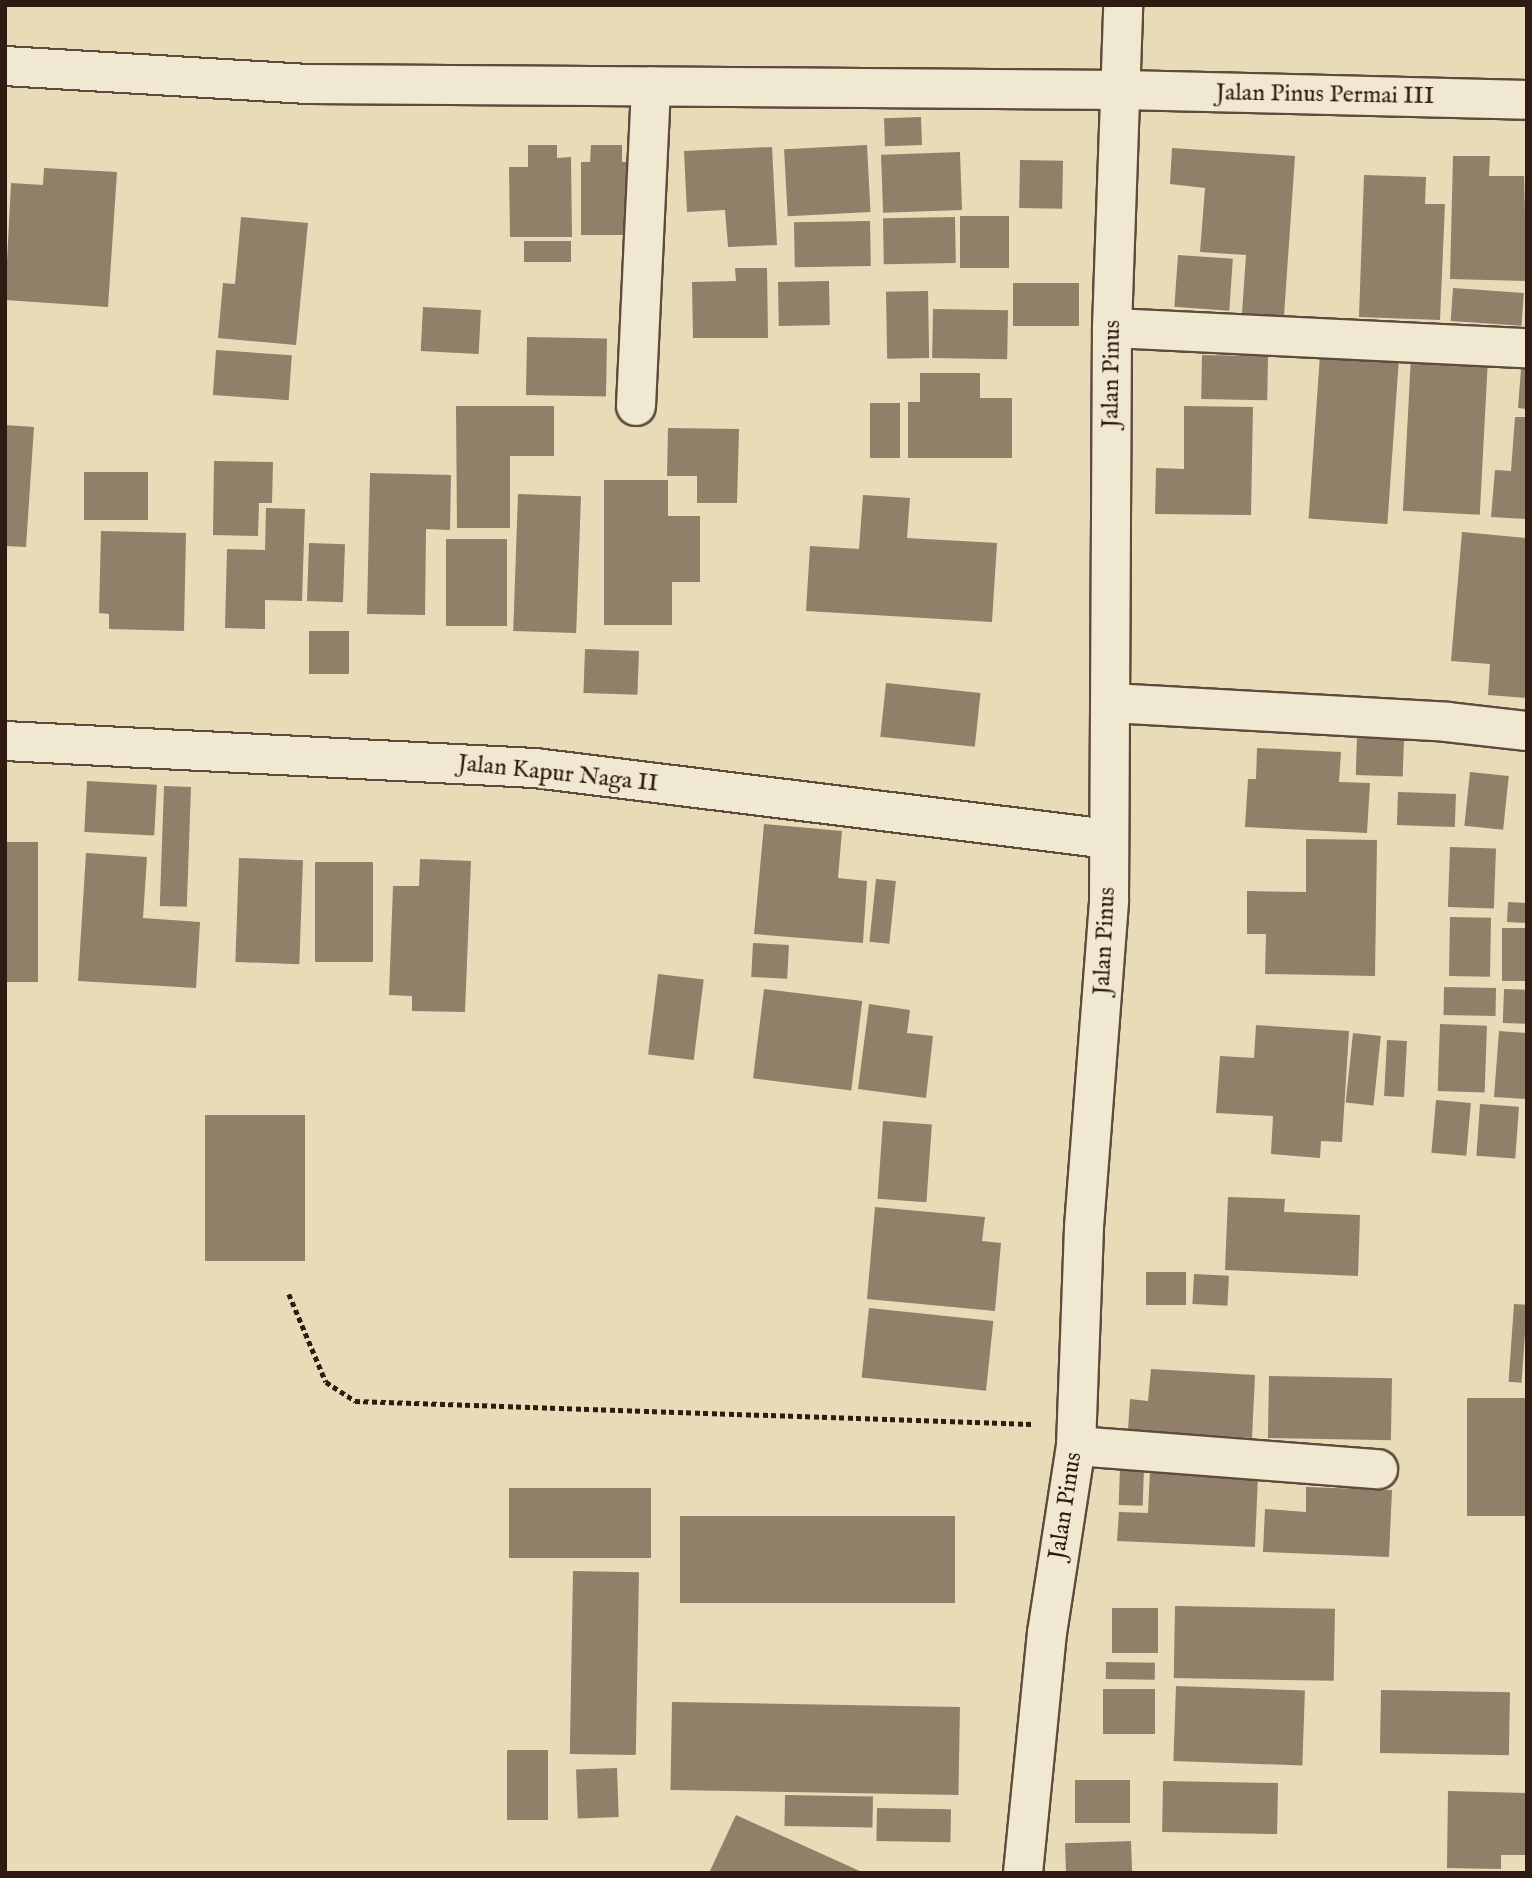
<!DOCTYPE html>
<html>
<head>
<meta charset="utf-8">
<style>
  body { margin:0 }
  #map { position:relative; width:1532px; height:1878px; overflow:hidden; background:#e8dbb8; font-family:"IM FELL English",serif }
  div>[style] { position:absolute }
  .building>* { inset:0; background:#907f69; transform-origin:0 0 }
  .path>* { height:4.5px; margin-top:-2.25px; transform-origin:0; background:repeating-linear-gradient(90deg,#301b13 0 5px,transparent 0 8.5px) }
  .roads { filter:drop-shadow(2px 0 #5e4b3c) drop-shadow(-2px 0 #5e4b3c) drop-shadow(0 2px #5e4b3c) drop-shadow(0 -2px #5e4b3c) }
  .street>* { height:38px; margin:-19px; padding:0 19px; transform-origin:19px; border-radius:19px; background:#f0e8d1 }
  .secondary>* { height:38px; margin:-19px; padding:0 19px; transform-origin:19px; border-radius:19px; background:#f0e8d1 }
  span { translate:-50% -50%; white-space:nowrap; text-align:center; line-height:1.15; -webkit-text-stroke:5px #f0e8d1; paint-order:stroke }
  .street-label { font-size:24px; color:#301b13 }
  .frame { position:absolute; inset:0; border:7px solid #301b13; pointer-events:none }
</style>
</head>
<body>
<div id="map">
  <div class="building">
    <i style="left:921px;top:117px;width:28px;height:37px;rotate:88deg"></i>
    <i style="clip-path:polygon(528px 145px,557px 145px,557px 158px,571px 157px,572px 237px,510px 237px,509px 167px,528px 167px)"></i>
    <i style="clip-path:polygon(591px 145px,622px 145px,622px 162px,636px 162px,636px 235px,581px 235px,581px 162px,590px 162px)"></i>
    <i style="left:867px;top:145px;width:67px;height:83px;rotate:87deg"></i>
    <i style="clip-path:polygon(772px 147px,777px 245px,728px 247px,725px 210px,687px 212px,684px 151px)"></i>
    <i style="clip-path:polygon(1172px 148px,1295px 156px,1284px 316px,1242px 313px,1246px 255px,1200px 252px,1205px 188px,1170px 184px)"></i>
    <i style="left:960px;top:152px;width:58px;height:79px;rotate:88deg"></i>
    <i style="clip-path:polygon(1453px 156px,1490px 156px,1489px 176px,1524px 176px,1527px 281px,1450px 279px)"></i>
    <i style="left:1020px;top:160px;width:43px;height:48px;rotate:1deg"></i>
    <i style="clip-path:polygon(44px 168px,117px 172px,108px 307px,5px 300px,11px 183px,43px 185px)"></i>
    <i style="clip-path:polygon(1364px 175px,1426px 177px,1425px 204px,1445px 204px,1440px 320px,1359px 317px)"></i>
    <i style="left:960px;top:216px;width:49px;height:52px"></i>
    <i style="clip-path:polygon(241px 217px,308px 223px,296px 345px,218px 338px,223px 283px,235px 284px)"></i>
    <i style="left:955px;top:217px;width:46px;height:72px;rotate:89deg"></i>
    <i style="left:870px;top:221px;width:45px;height:76px;rotate:89deg"></i>
    <i style="left:524px;top:241px;width:47px;height:21px"></i>
    <i style="left:1178px;top:255px;width:55px;height:52px;rotate:4deg"></i>
    <i style="clip-path:polygon(735px 268px,767px 268px,768px 338px,693px 338px,692px 282px,736px 281px)"></i>
    <i style="left:829px;top:281px;width:44px;height:51px;rotate:89deg"></i>
    <i style="left:1013px;top:283px;width:66px;height:43px"></i>
    <i style="left:1453px;top:288px;width:71px;height:33px;rotate:4deg"></i>
    <i style="left:928px;top:291px;width:67px;height:42px;rotate:89deg"></i>
    <i style="left:423px;top:307px;width:58px;height:44px;rotate:3deg"></i>
    <i style="left:933px;top:309px;width:75px;height:49px;rotate:1deg"></i>
    <i style="left:527px;top:337px;width:80px;height:58px;rotate:1deg"></i>
    <i style="left:216px;top:350px;width:76px;height:45px;rotate:4deg"></i>
    <i style="left:1202px;top:355px;width:66px;height:44px;rotate:1deg"></i>
    <i style="left:1320px;top:355px;width:79px;height:164px;rotate:4deg"></i>
    <i style="left:1411px;top:356px;width:77px;height:155px;rotate:3deg"></i>
    <i style="clip-path:polygon(1521px 369px,1527px 370px,1527px 409px,1518px 408px)"></i>
    <i style="clip-path:polygon(920px 373px,980px 373px,980px 398px,1012px 398px,1012px 458px,908px 458px,908px 402px,920px 402px)"></i>
    <i style="left:870px;top:403px;width:30px;height:55px"></i>
    <i style="clip-path:polygon(456px 406px,554px 406px,554px 456px,510px 456px,510px 528px,457px 528px)"></i>
    <i style="clip-path:polygon(1184px 406px,1253px 407px,1251px 515px,1155px 514px,1156px 468px,1184px 469px)"></i>
    <i style="clip-path:polygon(1515px 417px,1527px 417px,1527px 519px,1491px 517px,1495px 470px,1511px 471px)"></i>
    <i style="clip-path:polygon(5px 425px,34px 427px,26px 547px,5px 546px)"></i>
    <i style="clip-path:polygon(668px 428px,739px 429px,737px 503px,697px 503px,697px 476px,667px 476px)"></i>
    <i style="clip-path:polygon(214px 461px,273px 462px,272px 503px,259px 503px,258px 536px,213px 535px)"></i>
    <i style="left:84px;top:472px;width:64px;height:48px"></i>
    <i style="clip-path:polygon(370px 473px,451px 475px,450px 530px,426px 529px,425px 615px,367px 614px)"></i>
    <i style="clip-path:polygon(604px 480px,668px 480px,668px 516px,700px 516px,700px 582px,672px 582px,672px 625px,604px 625px)"></i>
    <i style="left:518px;top:494px;width:63px;height:137px;rotate:2deg"></i>
    <i style="clip-path:polygon(863px 495px,910px 498px,907px 538px,997px 543px,992px 622px,806px 611px,810px 546px,859px 549px)"></i>
    <i style="clip-path:polygon(266px 508px,305px 509px,302px 601px,265px 600px,265px 629px,225px 628px,227px 549px,265px 550px)"></i>
    <i style="clip-path:polygon(101px 531px,186px 533px,184px 631px,109px 629px,109px 614px,99px 613px)"></i>
    <i style="clip-path:polygon(1462px 532px,1527px 538px,1527px 698px,1488px 695px,1490px 664px,1451px 661px)"></i>
    <i style="left:446px;top:539px;width:61px;height:87px"></i>
    <i style="left:309px;top:543px;width:36px;height:58px;rotate:2deg"></i>
    <i style="left:309px;top:631px;width:40px;height:43px"></i>
    <i style="left:585px;top:649px;width:54px;height:44px;rotate:2deg"></i>
    <i style="left:886px;top:683px;width:95px;height:54px;rotate:6deg"></i>
    <i style="left:1357px;top:738px;width:47px;height:37px;rotate:2deg"></i>
    <i style="clip-path:polygon(1257px 748px,1341px 752px,1339px 782px,1370px 783px,1367px 833px,1245px 827px,1248px 779px,1256px 779px)"></i>
    <i style="left:1470px;top:772px;width:39px;height:54px;rotate:6deg"></i>
    <i style="left:87px;top:781px;width:70px;height:51px;rotate:3deg"></i>
    <i style="left:164px;top:786px;width:27px;height:120px;rotate:2deg"></i>
    <i style="left:1398px;top:792px;width:58px;height:33px;rotate:2deg"></i>
    <i style="clip-path:polygon(764px 824px,842px 831px,838px 878px,867px 881px,863px 943px,754px 934px)"></i>
    <i style="clip-path:polygon(1306px 839px,1377px 840px,1375px 976px,1265px 974px,1266px 934px,1247px 934px,1247px 891px,1306px 892px)"></i>
    <i style="left:5px;top:842px;width:33px;height:140px"></i>
    <i style="left:1450px;top:847px;width:46px;height:60px;rotate:2deg"></i>
    <i style="clip-path:polygon(86px 853px,147px 857px,143px 918px,200px 922px,196px 988px,78px 981px)"></i>
    <i style="left:239px;top:858px;width:64px;height:104px;rotate:2deg"></i>
    <i style="clip-path:polygon(420px 859px,471px 861px,465px 1012px,412px 1011px,412px 996px,389px 995px,393px 886px,419px 886px)"></i>
    <i style="left:315px;top:862px;width:58px;height:100px"></i>
    <i style="left:876px;top:879px;width:20px;height:63px;rotate:6deg"></i>
    <i style="left:1508px;top:902px;width:19px;height:20px;rotate:3deg"></i>
    <i style="left:1450px;top:917px;width:41px;height:59px;rotate:1deg"></i>
    <i style="left:1502px;top:928px;width:25px;height:53px"></i>
    <i style="left:753px;top:943px;width:36px;height:34px;rotate:3deg"></i>
    <i style="left:658px;top:974px;width:46px;height:81px;rotate:7deg"></i>
    <i style="left:1444px;top:987px;width:52px;height:28px;rotate:1deg"></i>
    <i style="left:764px;top:989px;width:99px;height:90px;rotate:7deg"></i>
    <i style="left:1504px;top:989px;width:23px;height:34px;rotate:2deg"></i>
    <i style="clip-path:polygon(869px 1004px,910px 1010px,907px 1033px,933px 1036px,926px 1098px,858px 1089px)"></i>
    <i style="left:1440px;top:1024px;width:47px;height:67px;rotate:2deg"></i>
    <i style="clip-path:polygon(1256px 1025px,1349px 1031px,1342px 1142px,1321px 1141px,1320px 1158px,1271px 1154px,1273px 1116px,1216px 1113px,1220px 1056px,1254px 1058px)"></i>
    <i style="clip-path:polygon(1499px 1031px,1527px 1033px,1527px 1099px,1494px 1097px)"></i>
    <i style="left:1353px;top:1033px;width:28px;height:70px;rotate:6deg"></i>
    <i style="left:1387px;top:1040px;width:20px;height:56px;rotate:3deg"></i>
    <i style="left:1436px;top:1100px;width:35px;height:53px;rotate:5deg"></i>
    <i style="left:1480px;top:1104px;width:39px;height:52px;rotate:4deg"></i>
    <i style="left:205px;top:1115px;width:100px;height:146px"></i>
    <i style="left:883px;top:1121px;width:49px;height:78px;rotate:4deg"></i>
    <i style="clip-path:polygon(1228px 1197px,1285px 1199px,1284px 1212px,1360px 1215px,1358px 1276px,1225px 1270px)"></i>
    <i style="clip-path:polygon(875px 1207px,985px 1217px,982px 1241px,1001px 1243px,995px 1311px,867px 1299px)"></i>
    <i style="left:1146px;top:1272px;width:40px;height:33px"></i>
    <i style="left:1194px;top:1274px;width:35px;height:30px;rotate:3deg"></i>
    <i style="left:1514px;top:1304px;width:13px;height:78px;rotate:4deg"></i>
    <i style="left:869px;top:1308px;width:125px;height:70px;rotate:6deg"></i>
    <i style="clip-path:polygon(1151px 1369px,1255px 1375px,1252px 1438px,1128px 1430px,1130px 1399px,1148px 1401px)"></i>
    <i style="left:1269px;top:1376px;width:123px;height:62px;rotate:1deg"></i>
    <i style="left:1467px;top:1398px;width:60px;height:118px"></i>
    <i style="left:1120px;top:1467px;width:24px;height:38px;rotate:2deg"></i>
    <i style="clip-path:polygon(1150px 1470px,1258px 1475px,1255px 1547px,1117px 1541px,1119px 1512px,1148px 1513px)"></i>
    <i style="clip-path:polygon(1306px 1487px,1392px 1490px,1389px 1557px,1263px 1552px,1265px 1509px,1306px 1512px)"></i>
    <i style="left:509px;top:1488px;width:142px;height:70px"></i>
    <i style="left:680px;top:1516px;width:275px;height:87px"></i>
    <i style="left:573px;top:1571px;width:66px;height:183px;rotate:1deg"></i>
    <i style="left:1175px;top:1606px;width:160px;height:72px;rotate:1deg"></i>
    <i style="left:1112px;top:1608px;width:46px;height:45px"></i>
    <i style="left:1106px;top:1662px;width:49px;height:17px;rotate:1deg"></i>
    <i style="left:1176px;top:1686px;width:129px;height:75px;rotate:2deg"></i>
    <i style="left:1103px;top:1689px;width:52px;height:45px"></i>
    <i style="left:1381px;top:1690px;width:129px;height:63px;rotate:1deg"></i>
    <i style="left:672px;top:1702px;width:288px;height:88px;rotate:1deg"></i>
    <i style="left:507px;top:1750px;width:41px;height:70px"></i>
    <i style="left:617px;top:1768px;width:49px;height:41px;rotate:88deg"></i>
    <i style="left:1075px;top:1780px;width:55px;height:43px"></i>
    <i style="left:1163px;top:1781px;width:115px;height:51px;rotate:1deg"></i>
    <i style="clip-path:polygon(1448px 1791px,1527px 1793px,1527px 1855px,1501px 1855px,1501px 1869px,1447px 1868px)"></i>
    <i style="left:785px;top:1795px;width:88px;height:31px;rotate:1deg"></i>
    <i style="left:877px;top:1808px;width:74px;height:33px;rotate:1deg"></i>
    <i style="clip-path:polygon(736px 1815px,864px 1873px,709px 1873px)"></i>
    <i style="left:1131px;top:1841px;width:32px;height:66px;rotate:88deg"></i>
  </div>
  <div class="path">
    <i style="left:289px;top:1294px;width:95px;rotate:67.2deg"></i>
    <i style="left:326px;top:1382px;width:35px;rotate:33deg"></i>
    <i style="left:355px;top:1401px;width:677px;rotate:1.95deg"></i>
  </div>
  <div class="roads">
    <div class="street">
      <i style="left:5px;top:66px;width:306px;rotate:3.4deg"></i>
      <i style="left:310px;top:84px;width:813px;rotate:0.42deg"></i>
      <i style="left:1123px;top:90px;width:404px;rotate:1.4deg"></i>
      <i style="left:1112px;top:328px;width:415px;rotate:2.8deg"></i>
      <i style="left:636px;top:406px;width:320px;rotate:-87.3deg"></i>
      <i style="left:1111px;top:703px;width:337px;rotate:3.2deg"></i>
      <i style="left:1447px;top:722px;width:81px;rotate:6.4deg"></i>
      <i style="left:5px;top:741px;width:531px;rotate:2.92deg"></i>
      <i style="left:535px;top:768px;width:577px;rotate:7.06deg"></i>
      <i style="left:1076px;top:1446px;width:303px;rotate:4.4deg"></i>
    </div>
    <div class="secondary">
      <i style="left:1023px;top:1873px;width:241px;rotate:-84.3deg"></i>
      <i style="left:1047px;top:1633px;width:189px;rotate:-81.2deg"></i>
      <i style="left:1076px;top:1446px;width:219px;rotate:-87.9deg"></i>
      <i style="left:1084px;top:1227px;width:328px;rotate:-85.6deg"></i>
      <i style="left:1109px;top:900px;width:572px;rotate:-89.7deg"></i>
      <i style="left:1112px;top:328px;width:323px;rotate:-88deg"></i>
    </div>
  </div>
  <div class="street-label">
    <span style="left:1325px;top:95px;rotate:1deg">Jalan Pinus Permai III</span>
    <span style="left:1112px;top:374px;rotate:-89deg">Jalan Pinus</span>
    <span style="left:558px;top:774px;rotate:6deg">Jalan Kapur Naga II</span>
    <span style="left:1105px;top:941px;rotate:-87deg">Jalan Pinus</span>
    <span style="left:1066px;top:1506px;rotate:-81deg">Jalan Pinus</span>
  </div>
  <div class="frame"></div>
</div>
</body>
</html>
